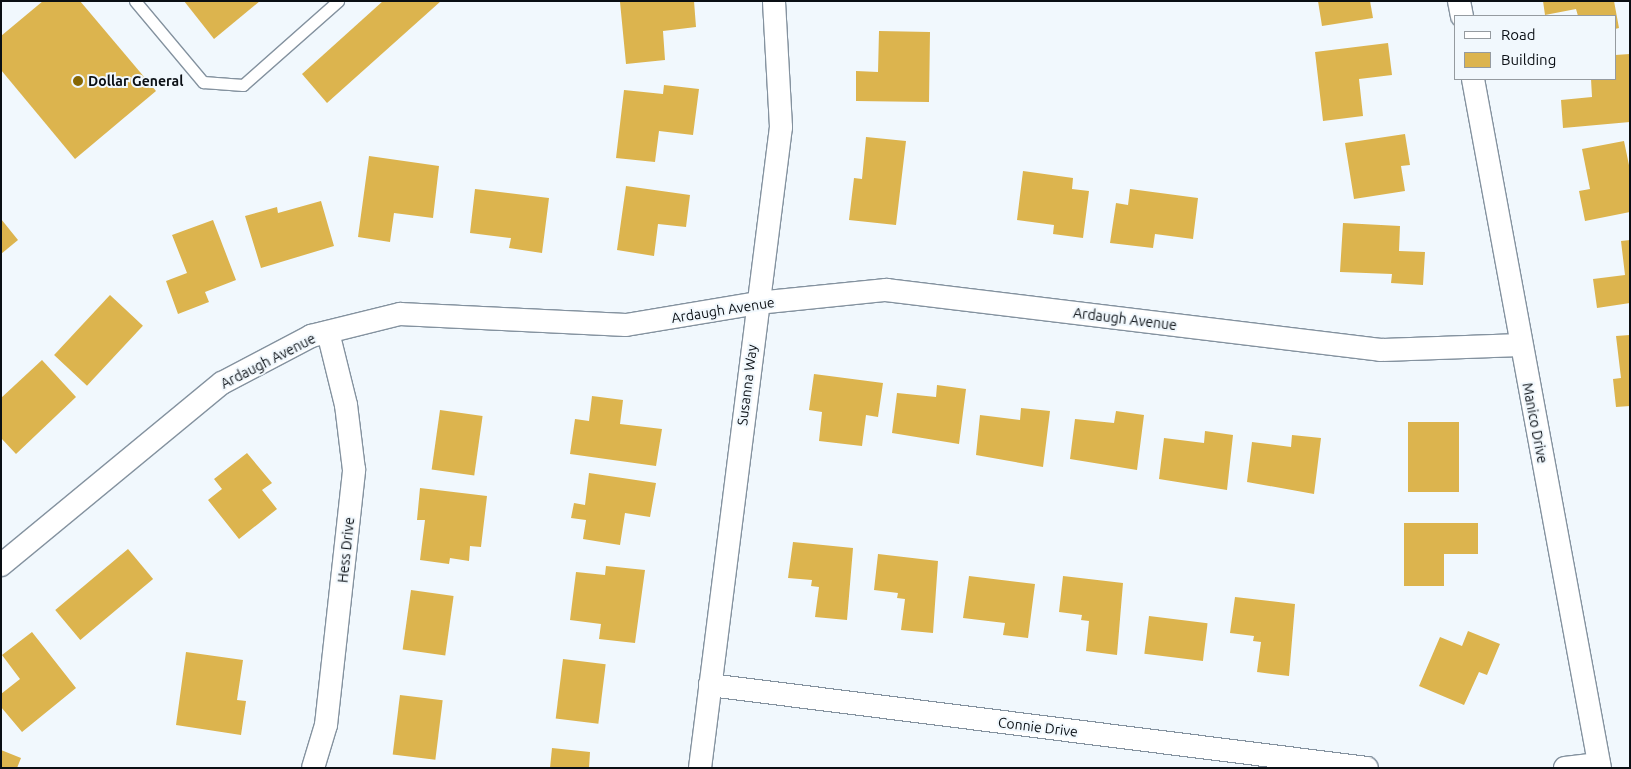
<!DOCTYPE html>
<html>
<head>
<meta charset="utf-8">
<style>
  body { margin:0 }
  #map { position:relative; width:1631px; height:769px; overflow:hidden; background:#f1f8fd; font-family:Ubuntu,sans-serif }
  div>[style] { position:absolute }
  .building>* { inset:0; background:#dcb44e; transform-origin:0 0 }
  .roads { filter:drop-shadow(1px 0 #84929f) drop-shadow(-1px 0 #84929f) drop-shadow(0 1px #84929f) drop-shadow(0 -1px #84929f) }
  .service>* { height:11px; margin:-5.5px; padding:0 5.5px; transform-origin:5.5px; border-radius:5.5px; background:#fff }
  .minor>* { height:22px; margin:-11px; padding:0 11px; transform-origin:11px; border-radius:11px; background:#fff }
  .dots>* { width:14px; height:14px; translate:-50% -50%; box-sizing:border-box; border:2px solid #f1f8fd; border-radius:50% }
  span { translate:-50% -50%; white-space:nowrap; text-align:center; line-height:1.15; -webkit-text-stroke:4px #f1f8fd; paint-order:stroke }
  .poi-label { font-size:14px; color:#0a0f14; font-weight:700 }
  .left { translate:0 -50%; text-align:left }
  .street-label { font-size:14px; color:#0a0f14 }
  .frame { position:absolute; inset:0; border:2px solid #0a0f14; pointer-events:none }
  .legend { position:absolute; left:1454px; top:15px; width:162px; height:65px; box-sizing:border-box; background:#f1f8fd; border:1px solid #959ba0; margin:0; padding:6px 9px; list-style:none; font-size:15px; color:#0a0f14 }
  .legend li { display:flex; align-items:center; gap:10px; height:25px }
  .legend b { width:25px; border:1px solid #959ba0 }
</style>
</head>
<body>
<div id="map">
  <div class="building">
    <i style="clip-path:polygon(43px 1px,80px 1px,156px 91px,75px 159px,1px 70px,1px 36px)"></i>
    <i style="clip-path:polygon(184px 1px,260px 1px,214px 39px)"></i>
    <i style="clip-path:polygon(383px 1px,441px 1px,327px 103px,302px 74px)"></i>
    <i style="clip-path:polygon(630px 1px,694px 1px,696px 27px,663px 31px,665px 60px,626px 64px,620px 2px)"></i>
    <i style="clip-path:polygon(1318px 1px,1370px 1px,1373px 18px,1322px 26px)"></i>
    <i style="clip-path:polygon(1543px 1px,1614px 1px,1619px 28px,1615px 29px,1615px 16px,1578px 16px,1576px 9px,1545px 15px)"></i>
    <i style="clip-path:polygon(879px 31px,930px 32px,929px 102px,856px 101px,856px 71px,878px 72px)"></i>
    <i style="clip-path:polygon(1388px 43px,1392px 75px,1359px 79px,1363px 116px,1323px 121px,1315px 52px)"></i>
    <i style="clip-path:polygon(1630px 54px,1630px 122px,1563px 128px,1561px 100px,1592px 97px,1591px 79px,1615px 79px,1615px 55px)"></i>
    <i style="clip-path:polygon(664px 85px,699px 89px,693px 135px,659px 131px,655px 162px,616px 158px,624px 90px,663px 94px)"></i>
    <i style="clip-path:polygon(1405px 134px,1410px 165px,1401px 166px,1405px 191px,1354px 199px,1345px 143px)"></i>
    <i style="clip-path:polygon(866px 137px,906px 141px,896px 225px,849px 220px,854px 178px,862px 179px)"></i>
    <i style="clip-path:polygon(1624px 141px,1630px 170px,1630px 212px,1585px 221px,1579px 191px,1590px 189px,1582px 149px)"></i>
    <i style="clip-path:polygon(369px 156px,439px 166px,433px 218px,394px 213px,390px 242px,358px 237px)"></i>
    <i style="clip-path:polygon(1023px 171px,1073px 178px,1072px 189px,1089px 191px,1083px 238px,1053px 234px,1054px 225px,1017px 220px)"></i>
    <i style="clip-path:polygon(626px 186px,690px 195px,686px 227px,658px 224px,654px 256px,617px 250px)"></i>
    <i style="clip-path:polygon(475px 189px,549px 198px,542px 253px,509px 248px,511px 238px,470px 233px)"></i>
    <i style="clip-path:polygon(1130px 189px,1198px 198px,1193px 239px,1155px 234px,1153px 248px,1110px 243px,1116px 203px,1128px 205px)"></i>
    <i style="clip-path:polygon(321px 201px,334px 246px,261px 268px,245px 216px,277px 207px,278px 213px)"></i>
    <i style="clip-path:polygon(1px 219px,18px 240px,1px 254px)"></i>
    <i style="clip-path:polygon(213px 220px,236px 280px,205px 292px,209px 302px,178px 314px,166px 281px,187px 273px,172px 235px)"></i>
    <i style="clip-path:polygon(1343px 223px,1400px 226px,1399px 251px,1425px 252px,1423px 285px,1391px 283px,1392px 274px,1340px 272px)"></i>
    <i style="clip-path:polygon(1630px 240px,1630px 303px,1597px 308px,1593px 279px,1625px 275px,1621px 241px)"></i>
    <i style="left:110px;top:295px;width:45px;height:82px;rotate:43deg"></i>
    <i style="clip-path:polygon(1630px 335px,1630px 406px,1616px 407px,1613px 379px,1621px 378px,1616px 336px)"></i>
    <i style="clip-path:polygon(42px 360px,76px 397px,16px 454px,1px 438px,1px 398px)"></i>
    <i style="clip-path:polygon(814px 374px,883px 383px,878px 417px,866px 415px,862px 446px,819px 441px,822px 412px,809px 410px)"></i>
    <i style="clip-path:polygon(937px 385px,966px 389px,959px 444px,892px 433px,897px 393px,936px 397px)"></i>
    <i style="clip-path:polygon(592px 396px,623px 400px,620px 424px,662px 429px,656px 466px,570px 454px,575px 419px,589px 421px)"></i>
    <i style="clip-path:polygon(1021px 408px,1050px 411px,1043px 467px,976px 455px,980px 415px,1020px 420px)"></i>
    <i style="left:440px;top:410px;width:43px;height:60px;rotate:8deg"></i>
    <i style="clip-path:polygon(1116px 411px,1144px 415px,1137px 470px,1070px 459px,1075px 419px,1114px 423px)"></i>
    <i style="left:1408px;top:422px;width:51px;height:70px"></i>
    <i style="clip-path:polygon(1205px 431px,1233px 435px,1227px 490px,1159px 479px,1164px 438px,1204px 443px)"></i>
    <i style="clip-path:polygon(1292px 435px,1321px 438px,1314px 494px,1247px 482px,1252px 442px,1291px 447px)"></i>
    <i style="clip-path:polygon(247px 453px,272px 483px,262px 490px,277px 509px,239px 539px,208px 500px,222px 489px,214px 479px)"></i>
    <i style="clip-path:polygon(589px 473px,656px 483px,650px 517px,625px 513px,620px 545px,583px 539px,586px 520px,571px 518px,574px 503px,585px 505px)"></i>
    <i style="clip-path:polygon(420px 488px,487px 496px,481px 547px,470px 546px,469px 561px,450px 558px,449px 564px,420px 560px,425px 520px,417px 520px)"></i>
    <i style="clip-path:polygon(1404px 523px,1478px 523px,1478px 554px,1444px 554px,1444px 586px,1404px 586px)"></i>
    <i style="clip-path:polygon(793px 542px,853px 548px,847px 620px,815px 617px,819px 587px,811px 586px,812px 580px,788px 578px)"></i>
    <i style="left:128px;top:549px;width:39px;height:95px;rotate:50deg"></i>
    <i style="clip-path:polygon(878px 554px,938px 561px,933px 633px,901px 630px,905px 599px,897px 598px,898px 593px,874px 590px)"></i>
    <i style="clip-path:polygon(606px 566px,645px 570px,635px 643px,599px 639px,601px 624px,570px 620px,576px 572px,605px 575px)"></i>
    <i style="clip-path:polygon(969px 576px,1035px 584px,1028px 638px,1003px 635px,1005px 623px,963px 618px)"></i>
    <i style="clip-path:polygon(1063px 576px,1123px 583px,1117px 655px,1086px 651px,1089px 621px,1081px 620px,1082px 615px,1059px 612px)"></i>
    <i style="left:411px;top:590px;width:43px;height:60px;rotate:8deg"></i>
    <i style="clip-path:polygon(1235px 597px,1295px 604px,1289px 676px,1257px 672px,1261px 642px,1253px 641px,1254px 636px,1230px 633px)"></i>
    <i style="left:1149px;top:616px;width:59px;height:38px;rotate:7deg"></i>
    <i style="clip-path:polygon(1468px 631px,1500px 644px,1487px 675px,1479px 672px,1464px 705px,1419px 686px,1440px 637px,1462px 646px)"></i>
    <i style="clip-path:polygon(32px 632px,76px 688px,22px 732px,1px 707px,1px 694px,20px 679px,2px 655px)"></i>
    <i style="clip-path:polygon(186px 652px,243px 660px,237px 700px,246px 701px,241px 735px,176px 725px)"></i>
    <i style="left:563px;top:659px;width:43px;height:60px;rotate:7deg"></i>
    <i style="left:400px;top:695px;width:43px;height:60px;rotate:7deg"></i>
    <i style="clip-path:polygon(552px 748px,590px 752px,589px 768px,550px 768px)"></i>
    <i style="clip-path:polygon(1px 750px,21px 758px,17px 768px,1px 768px)"></i>
  </div>
  <div class="roads">
    <div class="service">
      <i style="left:135px;top:1px;width:106px;rotate:50deg"></i>
      <i style="left:203px;top:82px;width:40px;rotate:4.3deg"></i>
      <i style="left:243px;top:85px;width:127px;rotate:-41.5deg"></i>
    </div>
    <div class="minor">
      <i style="left:1459px;top:1px;width:15px;rotate:79deg"></i>
      <i style="left:1473px;top:79px;width:701px;rotate:79.56deg"></i>
      <i style="left:1px;top:565px;width:286px;rotate:-39.5deg"></i>
      <i style="left:222px;top:383px;width:101px;rotate:-27.8deg"></i>
      <i style="left:311px;top:336px;width:92px;rotate:-13.9deg"></i>
      <i style="left:400px;top:314px;width:226px;rotate:2.8deg"></i>
      <i style="left:626px;top:325px;width:133px;rotate:-9.5deg"></i>
      <i style="left:757px;top:303px;width:130px;rotate:-5.8deg"></i>
      <i style="left:886px;top:290px;width:498px;rotate:6.9deg"></i>
      <i style="left:1380px;top:350px;width:141px;rotate:-2deg"></i>
      <i style="left:710px;top:685px;width:662px;rotate:7.2deg"></i>
      <i style="left:313px;top:768px;width:45px;rotate:-73.2deg"></i>
      <i style="left:326px;top:725px;width:257px;rotate:-83.7deg"></i>
      <i style="left:354px;top:470px;width:65px;rotate:-97deg"></i>
      <i style="left:346px;top:405px;width:75px;rotate:-103.9deg"></i>
      <i style="left:700px;top:768px;width:646px;rotate:-82.8deg"></i>
      <i style="left:781px;top:127px;width:126px;rotate:-93.2deg"></i>
      <i style="left:1565px;top:768px;width:34px;rotate:-7deg"></i>
    </div>
  </div>
  <div class="dots">
    <i style="left:78px;top:81px;background:#876703"></i>
  </div>
  <div class="poi-label">
    <span class="left" style="left:88px;top:81px">Dollar General</span>
  </div>
  <div class="street-label">
    <span style="left:723px;top:310px;rotate:-9deg">Ardaugh Avenue</span>
    <span style="left:1125px;top:319px;rotate:7deg">Ardaugh Avenue</span>
    <span style="left:268px;top:361px;rotate:-27deg">Ardaugh Avenue</span>
    <span style="left:747px;top:385px;rotate:-83deg">Susanna Way</span>
    <span style="left:1535px;top:423px;rotate:79deg">Manico Drive</span>
    <span style="left:346px;top:550px;rotate:-84deg">Hess Drive</span>
    <span style="left:1038px;top:727px;rotate:7deg">Connie Drive</span>
  </div>
  <div class="frame"></div>
  <ul class="legend">
  <li><b style="height:6px;background:#fff"></b>Road</li>
  <li><b style="height:14px;background:#dcb44e"></b>Building</li>
  </ul>
</div>
</body>
</html>
